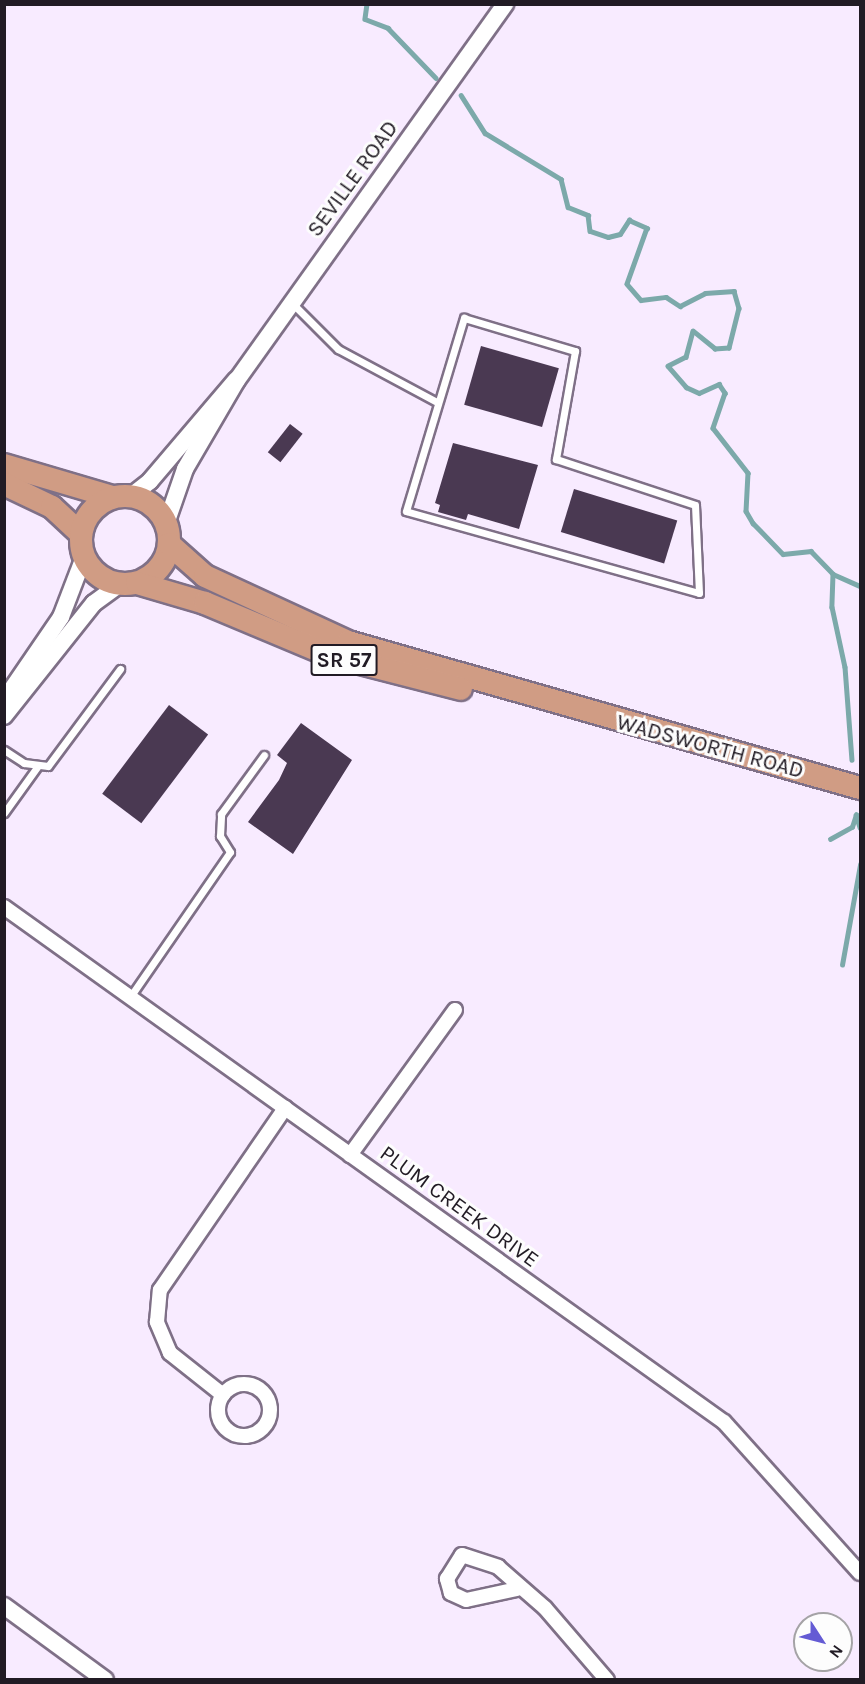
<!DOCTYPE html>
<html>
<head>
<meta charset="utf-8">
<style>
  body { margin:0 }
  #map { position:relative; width:865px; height:1684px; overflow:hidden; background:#f8ebff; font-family:Karla,sans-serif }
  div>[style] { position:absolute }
  .stream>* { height:4.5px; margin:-2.25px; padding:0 2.25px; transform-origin:2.25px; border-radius:2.25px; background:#7ca9aa }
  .building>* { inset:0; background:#4a3952; transform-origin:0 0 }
  .roads { filter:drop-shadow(2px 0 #7f7087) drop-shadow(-2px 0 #7f7087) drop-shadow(0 2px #7f7087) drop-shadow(0 -2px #7f7087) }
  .service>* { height:7px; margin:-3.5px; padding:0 3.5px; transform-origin:3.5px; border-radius:3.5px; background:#fff }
  .minor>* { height:14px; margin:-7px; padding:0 7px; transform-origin:7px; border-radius:7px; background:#fff }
  .minor>.ring { margin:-7px; padding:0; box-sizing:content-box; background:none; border:14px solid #fff; border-radius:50% }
  .tertiary>* { height:16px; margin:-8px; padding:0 8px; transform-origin:8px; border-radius:8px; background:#fff }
  .trunk>* { height:22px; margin:-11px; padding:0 11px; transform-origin:11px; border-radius:11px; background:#d09c84 }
  .trunk>.ring { margin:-11px; padding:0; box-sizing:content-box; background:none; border:22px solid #d09c84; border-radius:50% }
  span { translate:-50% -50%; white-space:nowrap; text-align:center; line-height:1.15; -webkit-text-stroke:6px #fdfdfd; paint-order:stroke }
  .shield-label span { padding:2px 4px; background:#fdfdfd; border:2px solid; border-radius:4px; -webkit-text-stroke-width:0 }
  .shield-label { font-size:21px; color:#211b24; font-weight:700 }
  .street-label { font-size:22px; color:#211b24 }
  .frame { position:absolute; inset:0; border:6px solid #211b24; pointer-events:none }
  .north { position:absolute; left:793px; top:1612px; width:60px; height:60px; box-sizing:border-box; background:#fdfdfd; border:2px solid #a5a3a6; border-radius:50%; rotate:126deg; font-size:16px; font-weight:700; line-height:24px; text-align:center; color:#211b24 }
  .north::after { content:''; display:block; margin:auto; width:21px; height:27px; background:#645bd4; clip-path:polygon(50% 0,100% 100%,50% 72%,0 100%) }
</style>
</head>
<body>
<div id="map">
  <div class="stream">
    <i style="left:367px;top:4px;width:15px;rotate:98deg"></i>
    <i style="left:365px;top:19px;width:25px;rotate:21deg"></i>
    <i style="left:388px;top:28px;width:69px;rotate:46.2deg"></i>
    <i style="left:461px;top:95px;width:45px;rotate:57.7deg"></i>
    <i style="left:485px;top:133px;width:89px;rotate:31.2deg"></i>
    <i style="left:561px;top:179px;width:29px;rotate:76deg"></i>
    <i style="left:568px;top:207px;width:22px;rotate:22deg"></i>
    <i style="left:588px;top:215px;width:16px;rotate:83deg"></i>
    <i style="left:590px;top:231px;width:19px;rotate:18deg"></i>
    <i style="left:608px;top:237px;width:12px;rotate:-14deg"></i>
    <i style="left:620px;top:234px;width:17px;rotate:-57deg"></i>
    <i style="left:629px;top:220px;width:20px;rotate:24deg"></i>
    <i style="left:647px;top:228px;width:59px;rotate:109.7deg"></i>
    <i style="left:627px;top:284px;width:21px;rotate:49deg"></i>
    <i style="left:641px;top:300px;width:25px;rotate:-7deg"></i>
    <i style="left:666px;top:297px;width:17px;rotate:33deg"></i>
    <i style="left:680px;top:306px;width:28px;rotate:-27deg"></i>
    <i style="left:705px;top:293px;width:29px;rotate:-4deg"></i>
    <i style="left:734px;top:291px;width:18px;rotate:74deg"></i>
    <i style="left:739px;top:308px;width:41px;rotate:104deg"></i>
    <i style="left:729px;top:348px;width:14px;rotate:176deg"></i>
    <i style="left:715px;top:349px;width:28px;rotate:-141deg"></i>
    <i style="left:693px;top:331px;width:27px;rotate:105deg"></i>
    <i style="left:686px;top:357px;width:20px;rotate:153deg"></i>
    <i style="left:668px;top:366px;width:28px;rotate:49deg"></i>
    <i style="left:686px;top:387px;width:14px;rotate:25deg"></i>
    <i style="left:699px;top:393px;width:22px;rotate:-24deg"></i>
    <i style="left:719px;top:384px;width:11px;rotate:56deg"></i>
    <i style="left:725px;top:393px;width:37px;rotate:109deg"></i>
    <i style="left:713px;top:428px;width:57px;rotate:52.1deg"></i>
    <i style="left:748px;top:473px;width:38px;rotate:93deg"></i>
    <i style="left:746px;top:511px;width:14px;rotate:60deg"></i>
    <i style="left:753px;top:523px;width:43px;rotate:45.9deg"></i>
    <i style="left:783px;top:554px;width:28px;rotate:-6deg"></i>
    <i style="left:811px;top:551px;width:32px;rotate:46deg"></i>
    <i style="left:833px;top:574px;width:30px;rotate:24deg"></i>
    <i style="left:833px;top:574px;width:33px;rotate:92deg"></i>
    <i style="left:832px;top:607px;width:61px;rotate:77.8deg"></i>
    <i style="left:845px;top:667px;width:93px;rotate:85.7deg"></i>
    <i style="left:856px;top:815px;width:13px;rotate:72deg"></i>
    <i style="left:830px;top:839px;width:25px;rotate:-29deg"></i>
    <i style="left:852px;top:827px;width:13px;rotate:-72deg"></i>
    <i style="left:842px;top:965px;width:102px;rotate:-79.8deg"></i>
  </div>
  <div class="building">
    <i style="left:481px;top:346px;width:81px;height:61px;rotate:16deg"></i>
    <i style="left:290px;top:424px;width:16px;height:36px;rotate:38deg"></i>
    <i style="clip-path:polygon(453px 443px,538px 465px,519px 529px,468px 514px,466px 520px,438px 512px,440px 505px,435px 503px)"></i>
    <i style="left:574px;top:489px;width:108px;height:45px;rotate:17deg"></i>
    <i style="left:169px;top:705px;width:49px;height:111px;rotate:37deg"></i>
    <i style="clip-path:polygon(301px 723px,352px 760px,293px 854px,248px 822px,279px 780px,287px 763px,277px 755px)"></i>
  </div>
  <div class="roads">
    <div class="service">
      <i style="left:292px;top:303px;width:65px;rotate:45deg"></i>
      <i style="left:338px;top:349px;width:110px;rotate:28.2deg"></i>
      <i style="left:464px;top:318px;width:116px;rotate:16.6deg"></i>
      <i style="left:575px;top:351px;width:110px;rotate:100deg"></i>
      <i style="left:556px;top:459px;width:146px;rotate:18.3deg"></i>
      <i style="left:695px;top:505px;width:88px;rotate:87.4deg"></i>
      <i style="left:699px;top:593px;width:304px;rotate:-164.4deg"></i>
      <i style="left:406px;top:511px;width:202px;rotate:-73.3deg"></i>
      <i style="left:4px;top:750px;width:24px;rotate:33deg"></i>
      <i style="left:24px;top:763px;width:24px;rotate:7deg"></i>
      <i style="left:48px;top:766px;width:121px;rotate:-53.4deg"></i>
      <i style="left:4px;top:813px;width:57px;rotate:-54.3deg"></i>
      <i style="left:130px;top:997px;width:176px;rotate:-55.4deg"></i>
      <i style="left:230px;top:852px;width:19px;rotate:-122deg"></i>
      <i style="left:220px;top:836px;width:22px;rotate:-87deg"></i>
      <i style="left:221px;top:814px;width:73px;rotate:-53.9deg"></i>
    </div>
    <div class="minor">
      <i style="left:4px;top:907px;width:885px;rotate:35.58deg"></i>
      <i style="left:724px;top:1422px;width:203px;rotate:48deg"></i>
      <i style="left:350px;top:1155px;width:179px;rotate:-54.1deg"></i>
      <i class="ring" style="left:218px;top:1384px;width:38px;height:38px"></i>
      <i style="left:223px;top:1395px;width:68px;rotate:-141.6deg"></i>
      <i style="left:170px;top:1353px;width:34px;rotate:-113deg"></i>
      <i style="left:157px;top:1322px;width:32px;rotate:-85deg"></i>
      <i style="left:160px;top:1290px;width:221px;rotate:-55.5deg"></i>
      <i style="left:517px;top:1589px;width:52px;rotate:167.8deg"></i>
      <i style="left:466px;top:1600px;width:17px;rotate:-155deg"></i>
      <i style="left:451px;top:1593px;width:15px;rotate:-106deg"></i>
      <i style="left:447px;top:1579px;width:28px;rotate:-58deg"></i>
      <i style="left:462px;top:1555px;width:38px;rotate:18deg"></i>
      <i style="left:498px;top:1567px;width:62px;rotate:41.1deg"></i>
      <i style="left:545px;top:1608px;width:95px;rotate:49.3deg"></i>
    </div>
    <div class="tertiary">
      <i style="left:131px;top:496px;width:24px;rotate:-38deg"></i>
      <i style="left:150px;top:481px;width:133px;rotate:-49.6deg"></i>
      <i style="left:166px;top:524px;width:58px;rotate:-70.9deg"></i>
      <i style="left:185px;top:469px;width:103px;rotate:-59.7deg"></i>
      <i style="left:237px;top:380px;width:462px;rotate:-54.5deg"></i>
      <i style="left:7px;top:696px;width:96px;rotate:-55.6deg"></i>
      <i style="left:61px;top:617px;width:64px;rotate:-69deg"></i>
      <i style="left:4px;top:716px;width:144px;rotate:-51.5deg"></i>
      <i style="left:94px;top:603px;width:31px;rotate:-36deg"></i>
      <i style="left:4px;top:1606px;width:125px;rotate:36.2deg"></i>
    </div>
    <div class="trunk">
      <i style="left:4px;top:465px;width:114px;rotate:16.4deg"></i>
      <i style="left:4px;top:484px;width:53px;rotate:25.6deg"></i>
      <i style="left:52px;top:507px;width:40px;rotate:43deg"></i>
      <i class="ring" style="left:81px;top:496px;width:66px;height:66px"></i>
      <i style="left:169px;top:544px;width:48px;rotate:41.6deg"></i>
      <i style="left:205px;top:576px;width:157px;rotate:24.8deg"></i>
      <i style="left:348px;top:642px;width:532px;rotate:15.92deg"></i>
      <i style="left:137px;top:583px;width:71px;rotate:16.4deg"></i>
      <i style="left:205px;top:603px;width:134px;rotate:22.8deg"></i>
      <i style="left:329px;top:655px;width:136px;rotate:14.4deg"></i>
    </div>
  </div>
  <div class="shield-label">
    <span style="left:344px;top:660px">SR 57</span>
  </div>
  <div class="street-label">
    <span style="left:353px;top:179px;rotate:-54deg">SEVILLE ROAD</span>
    <span style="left:710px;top:747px;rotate:15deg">WADSWORTH ROAD</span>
    <span style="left:459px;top:1207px;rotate:36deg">PLUM CREEK DRIVE</span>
  </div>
  <div class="frame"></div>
  <div class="north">N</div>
</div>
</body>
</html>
